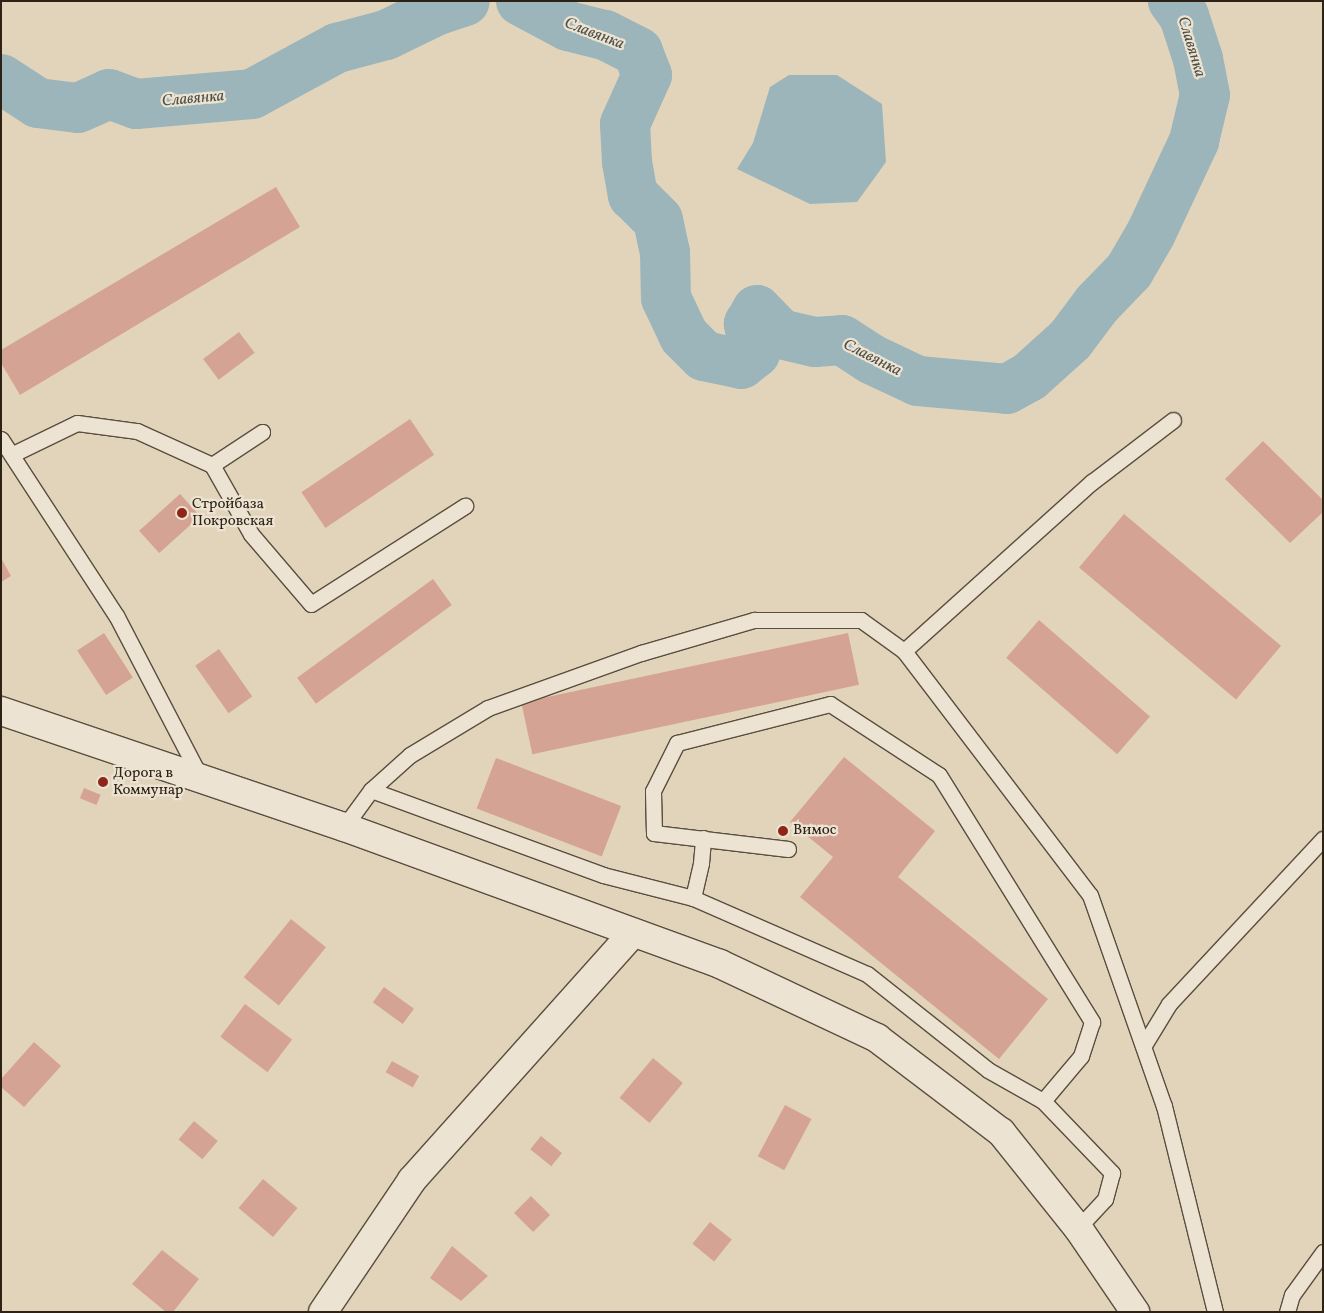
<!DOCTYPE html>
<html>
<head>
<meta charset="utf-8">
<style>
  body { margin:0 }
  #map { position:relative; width:1324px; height:1313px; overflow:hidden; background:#e2d4ba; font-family:Vollkorn,serif }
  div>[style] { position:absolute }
  .water>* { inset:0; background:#9bb5bb }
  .river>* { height:50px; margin:-25px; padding:0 25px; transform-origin:25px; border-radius:25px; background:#9bb5bb }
  .building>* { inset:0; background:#d5a394; transform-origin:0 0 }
  .roads { filter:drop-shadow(1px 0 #5a4e3e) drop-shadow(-1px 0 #5a4e3e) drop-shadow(0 1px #5a4e3e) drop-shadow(0 -1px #5a4e3e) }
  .lane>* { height:15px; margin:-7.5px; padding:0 7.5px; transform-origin:7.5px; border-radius:7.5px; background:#ece3d2 }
  .street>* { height:28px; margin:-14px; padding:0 14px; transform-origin:14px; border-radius:14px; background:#ece3d2 }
  .secondary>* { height:28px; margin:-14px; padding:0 14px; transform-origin:14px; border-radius:14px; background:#ece3d2 }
  .dots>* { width:14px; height:14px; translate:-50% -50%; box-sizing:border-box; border:2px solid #ece3d2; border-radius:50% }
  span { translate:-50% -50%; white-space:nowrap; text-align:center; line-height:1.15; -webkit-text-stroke:4.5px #ece3d2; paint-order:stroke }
  .poi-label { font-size:15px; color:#2d2215 }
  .left { translate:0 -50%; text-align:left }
  .water-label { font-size:16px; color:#4e4e47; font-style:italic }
  .frame { position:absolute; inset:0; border:2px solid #2d2215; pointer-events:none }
</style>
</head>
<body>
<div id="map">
  <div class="water">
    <i style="clip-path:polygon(789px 75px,837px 75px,882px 104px,886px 162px,857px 202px,810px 204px,737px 169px,753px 143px,770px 87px)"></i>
  </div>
  <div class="river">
    <i style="left:521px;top:1px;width:53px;rotate:28deg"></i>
    <i style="left:568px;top:26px;width:38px;rotate:14deg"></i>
    <i style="left:605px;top:35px;width:37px;rotate:27deg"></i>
    <i style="left:638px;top:52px;width:25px;rotate:69deg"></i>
    <i style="left:647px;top:75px;width:54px;rotate:114.2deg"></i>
    <i style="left:625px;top:124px;width:38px;rotate:87deg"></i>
    <i style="left:627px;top:162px;width:34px;rotate:80deg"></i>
    <i style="left:633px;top:195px;width:35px;rotate:45deg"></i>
    <i style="left:658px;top:220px;width:33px;rotate:78deg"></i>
    <i style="left:665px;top:252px;width:46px;rotate:88.8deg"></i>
    <i style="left:666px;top:298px;width:42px;rotate:64.7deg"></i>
    <i style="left:684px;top:336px;width:28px;rotate:45deg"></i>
    <i style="left:704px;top:356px;width:38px;rotate:12deg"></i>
    <i style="left:741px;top:364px;width:18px;rotate:-38deg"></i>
    <i style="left:755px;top:353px;width:30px;rotate:-102deg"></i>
    <i style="left:749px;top:324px;width:16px;rotate:-60deg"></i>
    <i style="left:757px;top:310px;width:33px;rotate:46deg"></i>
    <i style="left:780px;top:334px;width:36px;rotate:13deg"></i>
    <i style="left:815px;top:342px;width:27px;rotate:-4deg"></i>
    <i style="left:842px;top:340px;width:35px;rotate:33deg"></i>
    <i style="left:871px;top:359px;width:52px;rotate:25.1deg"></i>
    <i style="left:918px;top:381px;width:89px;rotate:5.1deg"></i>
    <i style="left:1007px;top:389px;width:25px;rotate:-29deg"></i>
    <i style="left:1029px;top:377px;width:55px;rotate:-42.1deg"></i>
    <i style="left:1070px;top:340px;width:45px;rotate:-53.1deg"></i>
    <i style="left:1097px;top:304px;width:46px;rotate:-45.9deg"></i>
    <i style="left:1129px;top:271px;width:44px;rotate:-59.9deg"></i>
    <i style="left:1151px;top:233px;width:102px;rotate:-64.9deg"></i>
    <i style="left:1194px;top:141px;width:47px;rotate:-76.6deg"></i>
    <i style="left:1205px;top:95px;width:37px;rotate:-101deg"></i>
    <i style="left:1198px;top:59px;width:45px;rotate:-108deg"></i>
    <i style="left:1184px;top:16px;width:19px;rotate:-126deg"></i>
    <i style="left:1px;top:79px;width:44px;rotate:33deg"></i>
    <i style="left:38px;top:103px;width:40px;rotate:7.1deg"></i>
    <i style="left:78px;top:108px;width:34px;rotate:-24deg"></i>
    <i style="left:109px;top:94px;width:29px;rotate:20deg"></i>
    <i style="left:136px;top:104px;width:116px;rotate:-4.9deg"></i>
    <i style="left:252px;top:94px;width:97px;rotate:-28.4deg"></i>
    <i style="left:337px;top:48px;width:51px;rotate:-14.9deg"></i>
    <i style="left:386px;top:35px;width:58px;rotate:-25.7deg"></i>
    <i style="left:438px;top:10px;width:28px;rotate:-18deg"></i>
  </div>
  <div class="building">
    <i style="clip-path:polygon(276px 187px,300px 227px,20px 395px,1px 363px,1px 350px)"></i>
    <i style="left:239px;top:332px;width:26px;height:45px;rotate:53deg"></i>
    <i style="left:410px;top:419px;width:43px;height:131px;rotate:56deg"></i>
    <i style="clip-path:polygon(1263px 441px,1323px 500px,1323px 512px,1290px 543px,1225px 479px)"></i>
    <i style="left:180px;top:494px;width:30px;height:55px;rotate:48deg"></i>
    <i style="left:1124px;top:514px;width:205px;height:70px;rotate:40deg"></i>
    <i style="clip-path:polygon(1px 558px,11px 576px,1px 582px)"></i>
    <i style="left:433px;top:579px;width:32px;height:168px;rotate:54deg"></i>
    <i style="left:1039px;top:620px;width:147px;height:50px;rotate:41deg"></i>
    <i style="left:104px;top:633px;width:53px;height:32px;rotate:57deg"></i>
    <i style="left:848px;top:633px;width:53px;height:334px;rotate:78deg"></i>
    <i style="left:219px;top:649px;width:58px;height:29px;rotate:55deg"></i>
    <i style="clip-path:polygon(844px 757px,935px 831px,898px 877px,1048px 999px,999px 1059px,800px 897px,833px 857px,790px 822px)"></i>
    <i style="left:496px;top:758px;width:134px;height:54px;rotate:21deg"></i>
    <i style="left:84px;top:788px;width:18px;height:11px;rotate:22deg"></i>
    <i style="left:291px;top:919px;width:45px;height:75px;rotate:39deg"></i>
    <i style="left:384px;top:987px;width:37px;height:19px;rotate:36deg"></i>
    <i style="left:245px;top:1004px;width:59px;height:41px;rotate:37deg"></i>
    <i style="clip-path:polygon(34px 1042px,61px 1066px,24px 1107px,1px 1087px,1px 1079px)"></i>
    <i style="left:653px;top:1058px;width:39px;height:52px;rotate:40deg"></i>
    <i style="left:392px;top:1061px;width:31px;height:13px;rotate:29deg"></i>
    <i style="left:785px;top:1105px;width:30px;height:58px;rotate:28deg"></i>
    <i style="left:194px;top:1121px;width:31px;height:24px;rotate:40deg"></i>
    <i style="left:541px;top:1136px;width:27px;height:17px;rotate:39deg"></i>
    <i style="left:263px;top:1179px;width:45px;height:38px;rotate:40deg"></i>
    <i style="left:531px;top:1196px;width:27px;height:24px;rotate:45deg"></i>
    <i style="left:710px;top:1222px;width:28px;height:28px;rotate:39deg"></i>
    <i style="clip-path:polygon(452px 1246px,488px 1276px,461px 1301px,430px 1278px)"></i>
    <i style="clip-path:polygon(162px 1250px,199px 1279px,173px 1312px,166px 1312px,132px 1284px)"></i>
  </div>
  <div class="roads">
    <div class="lane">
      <i style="left:1px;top:439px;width:212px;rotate:56.9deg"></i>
      <i style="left:117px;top:617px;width:184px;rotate:62.5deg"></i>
      <i style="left:13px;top:454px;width:71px;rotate:-25.8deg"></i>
      <i style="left:77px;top:423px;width:61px;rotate:7.6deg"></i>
      <i style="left:137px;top:431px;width:82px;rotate:24.4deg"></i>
      <i style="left:212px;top:465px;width:79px;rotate:60.5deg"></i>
      <i style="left:251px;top:534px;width:92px;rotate:49.4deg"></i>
      <i style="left:311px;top:604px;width:183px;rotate:-32.5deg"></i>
      <i style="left:212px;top:465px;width:60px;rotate:-33.4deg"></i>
      <i style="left:904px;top:651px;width:253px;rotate:-42deg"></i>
      <i style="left:1092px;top:482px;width:102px;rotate:-37.4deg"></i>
      <i style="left:371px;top:790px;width:247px;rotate:20.1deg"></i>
      <i style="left:603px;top:875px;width:93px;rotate:14.3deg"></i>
      <i style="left:693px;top:898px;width:190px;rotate:23.6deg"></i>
      <i style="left:867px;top:974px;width:154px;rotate:38.4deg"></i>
      <i style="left:988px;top:1070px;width:63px;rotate:29.4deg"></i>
      <i style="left:1043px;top:1101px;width:100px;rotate:46.2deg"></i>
      <i style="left:1112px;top:1173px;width:27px;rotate:105deg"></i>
      <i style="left:1105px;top:1199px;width:40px;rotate:133deg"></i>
      <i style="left:344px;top:827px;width:46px;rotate:-53.9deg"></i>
      <i style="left:371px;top:790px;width:52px;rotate:-41.9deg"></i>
      <i style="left:410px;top:755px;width:91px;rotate:-31.1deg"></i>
      <i style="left:488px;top:708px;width:163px;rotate:-19.8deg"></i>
      <i style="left:641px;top:653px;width:118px;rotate:-16.3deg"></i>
      <i style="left:754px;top:620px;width:107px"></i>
      <i style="left:861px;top:620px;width:53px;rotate:35.8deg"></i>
      <i style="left:904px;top:651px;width:307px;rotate:52.7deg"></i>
      <i style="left:1090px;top:895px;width:224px;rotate:70.7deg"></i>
      <i style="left:1164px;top:1106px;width:212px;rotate:76.1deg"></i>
      <i style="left:788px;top:849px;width:135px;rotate:-173.2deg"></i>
      <i style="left:654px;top:833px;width:42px;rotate:-91.4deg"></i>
      <i style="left:653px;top:791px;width:54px;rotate:-63.4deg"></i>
      <i style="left:677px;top:743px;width:158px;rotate:-14.3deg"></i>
      <i style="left:830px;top:704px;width:130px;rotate:33.1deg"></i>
      <i style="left:939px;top:775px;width:291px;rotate:58.2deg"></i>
      <i style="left:1092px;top:1022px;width:36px;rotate:108deg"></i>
      <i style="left:1081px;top:1056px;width:59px;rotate:130.2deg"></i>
      <i style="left:693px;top:898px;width:36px;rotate:-77deg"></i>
      <i style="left:701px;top:863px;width:25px;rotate:-85deg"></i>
      <i style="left:1144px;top:1045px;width:48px;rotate:-58.6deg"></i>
      <i style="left:1169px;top:1004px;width:226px;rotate:-47deg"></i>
      <i style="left:1287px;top:1312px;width:18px;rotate:-74deg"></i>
      <i style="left:1292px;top:1295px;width:53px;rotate:-54.2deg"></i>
    </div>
    <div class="street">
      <i style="left:323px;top:1312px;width:159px;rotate:-56deg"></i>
      <i style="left:412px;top:1180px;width:331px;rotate:-48.2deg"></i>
    </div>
    <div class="secondary">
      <i style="left:1px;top:711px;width:362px;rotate:18.7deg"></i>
      <i style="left:344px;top:827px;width:400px;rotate:20deg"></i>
      <i style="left:720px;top:964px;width:174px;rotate:25.2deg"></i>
      <i style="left:877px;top:1038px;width:156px;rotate:37.2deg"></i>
      <i style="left:1001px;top:1132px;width:123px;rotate:51.3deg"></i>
      <i style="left:1078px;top:1228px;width:102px;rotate:55.8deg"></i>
    </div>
  </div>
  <div class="dots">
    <i style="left:182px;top:513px;background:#8f2418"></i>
    <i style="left:103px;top:782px;background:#8f2418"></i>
    <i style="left:783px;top:831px;background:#8f2418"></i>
  </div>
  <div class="poi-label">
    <span class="left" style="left:192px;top:513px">Стройбаза<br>Покровская</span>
    <span class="left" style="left:113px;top:782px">Дорога в<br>Коммунар</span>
    <span class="left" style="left:793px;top:831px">Вимос</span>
  </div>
  <div class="water-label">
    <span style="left:594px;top:34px;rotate:21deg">Славянка</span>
    <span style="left:1191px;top:47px;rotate:73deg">Славянка</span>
    <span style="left:193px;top:99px;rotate:-5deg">Славянка</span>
    <span style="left:872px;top:358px;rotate:27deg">Славянка</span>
  </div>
  <div class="frame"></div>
</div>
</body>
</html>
